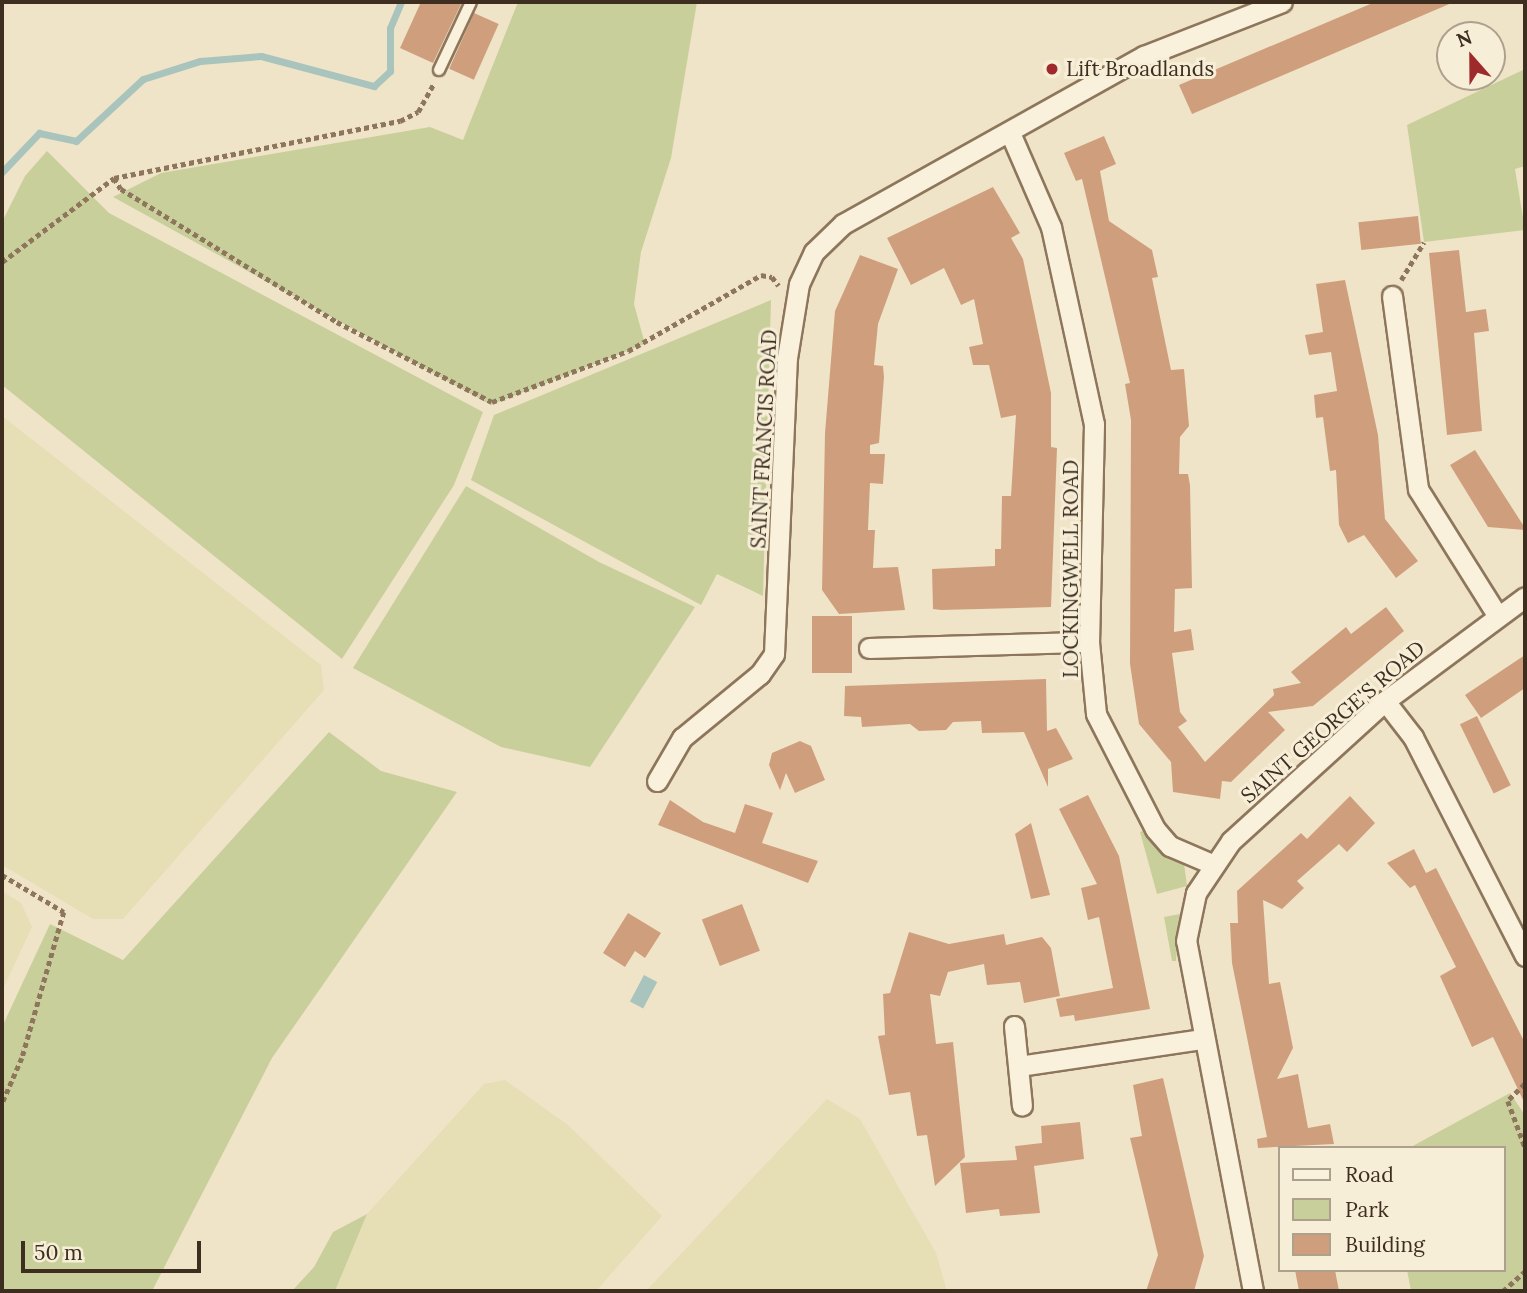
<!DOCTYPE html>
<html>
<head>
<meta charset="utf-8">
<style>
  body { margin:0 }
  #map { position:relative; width:1527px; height:1293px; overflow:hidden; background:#f0e4c8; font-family:Lora,serif }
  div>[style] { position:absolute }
  .farmland>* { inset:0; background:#e6deb5 }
  .green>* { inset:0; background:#c9cf9b }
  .water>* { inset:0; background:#a9c4bc; transform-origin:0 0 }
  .stream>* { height:7px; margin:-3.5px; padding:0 3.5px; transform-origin:3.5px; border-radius:3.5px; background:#a9c4bc }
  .building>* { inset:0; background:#cf9f7d; transform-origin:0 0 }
  .path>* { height:4.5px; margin-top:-2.25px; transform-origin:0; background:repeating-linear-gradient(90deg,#8d765c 0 5px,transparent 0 8.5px) }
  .roads { filter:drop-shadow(2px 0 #8d765c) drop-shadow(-2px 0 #8d765c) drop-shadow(0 2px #8d765c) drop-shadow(0 -2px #8d765c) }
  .lane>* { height:10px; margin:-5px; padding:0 5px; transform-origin:5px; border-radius:5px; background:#faf1dc }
  .street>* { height:19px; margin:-9.5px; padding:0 9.5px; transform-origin:9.5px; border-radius:9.5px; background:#faf1dc }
  .dots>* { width:19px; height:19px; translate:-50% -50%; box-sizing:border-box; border:4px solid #f7eed8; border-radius:50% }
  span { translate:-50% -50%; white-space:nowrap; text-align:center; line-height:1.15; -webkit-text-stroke:6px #f7eed8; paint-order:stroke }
  .poi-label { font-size:21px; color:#3d2e20 }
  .left { translate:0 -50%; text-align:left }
  .street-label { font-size:21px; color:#3d2e20 }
  .frame { position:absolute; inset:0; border:4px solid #3d2e20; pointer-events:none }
  .legend { position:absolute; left:1278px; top:1146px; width:228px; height:126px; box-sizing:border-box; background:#f7eed8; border:2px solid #ada18e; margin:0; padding:9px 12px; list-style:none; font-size:21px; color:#3d2e20 }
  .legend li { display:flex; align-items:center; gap:14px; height:35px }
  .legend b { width:35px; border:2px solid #ada18e }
  .north { position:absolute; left:1436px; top:21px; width:70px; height:70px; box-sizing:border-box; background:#f7eed8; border:2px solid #ada18e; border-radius:50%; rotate:339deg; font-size:19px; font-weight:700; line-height:28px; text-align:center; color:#3d2e20 }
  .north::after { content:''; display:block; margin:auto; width:24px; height:32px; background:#9e2a2b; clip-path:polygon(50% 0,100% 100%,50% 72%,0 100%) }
  .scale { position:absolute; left:21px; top:1241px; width:180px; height:32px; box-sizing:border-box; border:4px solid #3d2e20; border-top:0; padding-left:9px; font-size:21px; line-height:24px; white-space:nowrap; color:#3d2e20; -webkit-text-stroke:5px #f7eed8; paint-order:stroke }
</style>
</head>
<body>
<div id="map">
  <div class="farmland">
    <i style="clip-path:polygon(2px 416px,321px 665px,324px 690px,123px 919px,93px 919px,2px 865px)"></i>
    <i style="clip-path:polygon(2px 891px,21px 903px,32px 927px,2px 991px)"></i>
    <i style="clip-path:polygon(505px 1080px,568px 1125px,662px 1216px,596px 1291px,335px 1291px,367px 1214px,484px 1084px)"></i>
    <i style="clip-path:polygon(827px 1099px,860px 1119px,936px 1253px,947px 1291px,646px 1291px)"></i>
  </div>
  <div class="green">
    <i style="clip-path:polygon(518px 2px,697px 2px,671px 158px,641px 252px,634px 304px,645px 344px,491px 405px,113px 197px,161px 173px,430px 127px,463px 140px)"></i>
    <i style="clip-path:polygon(1525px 69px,1525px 166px,1515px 169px,1525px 230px,1424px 242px,1407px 125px)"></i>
    <i style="clip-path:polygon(47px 151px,109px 213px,483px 412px,454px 485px,342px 659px,2px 385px,2px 222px,25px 176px)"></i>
    <i style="clip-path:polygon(771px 300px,763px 596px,717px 574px,701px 605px,471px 480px,494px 415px)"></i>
    <i style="clip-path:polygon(466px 486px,599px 562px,695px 607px,590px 767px,501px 747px,353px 668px)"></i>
    <i style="clip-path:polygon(329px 732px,381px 771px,457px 792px,272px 1058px,152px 1291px,2px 1291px,2px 1027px,50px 924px,123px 960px)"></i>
    <i style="clip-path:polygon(1145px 830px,1184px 863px,1187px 886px,1157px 894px,1140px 832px)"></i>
    <i style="clip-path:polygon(1180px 914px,1176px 961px,1172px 961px,1164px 917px)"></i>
    <i style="clip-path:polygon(1510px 1093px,1525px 1115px,1525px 1291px,1411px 1291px,1407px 1270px,1504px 1270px,1504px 1148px,1409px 1148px)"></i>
    <i style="clip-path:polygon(367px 1214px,335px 1291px,292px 1291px,314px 1267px,333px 1232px)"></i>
  </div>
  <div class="water">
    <i style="left:644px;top:975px;width:15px;height:30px;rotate:28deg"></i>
  </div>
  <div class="stream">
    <i style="left:2px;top:172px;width:54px;rotate:-46.5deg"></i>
    <i style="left:39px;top:133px;width:38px;rotate:12deg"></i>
    <i style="left:76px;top:141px;width:91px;rotate:-42.8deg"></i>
    <i style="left:143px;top:79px;width:60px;rotate:-17.5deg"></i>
    <i style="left:200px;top:61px;width:61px;rotate:-4.7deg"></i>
    <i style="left:261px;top:56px;width:117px;rotate:14.9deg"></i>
    <i style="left:374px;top:86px;width:22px;rotate:-43deg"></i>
    <i style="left:390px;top:71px;width:43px;rotate:-90deg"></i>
    <i style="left:390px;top:28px;width:28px;rotate:-67deg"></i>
  </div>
  <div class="building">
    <i style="clip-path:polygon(421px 2px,462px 2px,433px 63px,400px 48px)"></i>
    <i style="clip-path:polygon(1375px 2px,1454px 2px,1192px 114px,1179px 85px)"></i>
    <i style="left:474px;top:13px;width:27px;height:61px;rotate:24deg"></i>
    <i style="clip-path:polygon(1104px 136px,1116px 164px,1100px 171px,1109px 221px,1152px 250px,1158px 277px,1152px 278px,1171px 370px,1184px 369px,1189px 426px,1180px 437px,1179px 474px,1188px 474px,1190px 485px,1192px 588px,1175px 589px,1174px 632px,1191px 629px,1194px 650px,1172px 653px,1180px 712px,1187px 721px,1178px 727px,1205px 762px,1274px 695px,1273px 689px,1301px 683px,1291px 672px,1346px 627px,1351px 634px,1386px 607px,1404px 631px,1313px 706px,1268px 712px,1285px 730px,1231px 782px,1222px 781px,1220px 799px,1173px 792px,1171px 762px,1139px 724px,1130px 664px,1131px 420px,1125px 384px,1130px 383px,1082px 179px,1076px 181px,1064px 153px)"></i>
    <i style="clip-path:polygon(993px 187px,1020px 233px,1011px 238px,1023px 259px,1051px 393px,1051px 447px,1057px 448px,1051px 607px,941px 610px,933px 609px,932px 569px,995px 566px,995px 549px,1001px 549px,1002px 496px,1011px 496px,1016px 415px,1001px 418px,989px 365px,973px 365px,969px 347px,983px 344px,974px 299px,961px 305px,944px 268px,911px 285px,887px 238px)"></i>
    <i style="left:1418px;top:216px;width:28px;height:60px;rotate:84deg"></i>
    <i style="clip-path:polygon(1459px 250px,1466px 312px,1486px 309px,1489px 331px,1474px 333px,1482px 431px,1447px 435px,1429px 253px)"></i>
    <i style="clip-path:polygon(860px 255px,898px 269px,878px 324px,874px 365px,883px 366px,884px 377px,879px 443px,870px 445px,870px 454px,885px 454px,883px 484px,870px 483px,868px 530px,875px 530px,873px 568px,898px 567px,905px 610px,839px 614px,822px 590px,825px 433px,835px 311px)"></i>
    <i style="clip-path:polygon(1345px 280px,1378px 435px,1385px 519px,1418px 561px,1396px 578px,1364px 535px,1348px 543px,1339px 525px,1336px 470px,1330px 471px,1323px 417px,1316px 418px,1314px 395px,1337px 391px,1331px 352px,1309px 355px,1305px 335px,1323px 332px,1316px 284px)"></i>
    <i style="clip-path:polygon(1475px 450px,1525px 528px,1525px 530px,1488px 527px,1450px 465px)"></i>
    <i style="left:812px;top:616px;width:40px;height:57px"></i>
    <i style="clip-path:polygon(1525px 655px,1525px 688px,1481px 718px,1465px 695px)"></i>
    <i style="clip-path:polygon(1046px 679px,1047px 731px,1056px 728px,1073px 759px,1048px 769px,1048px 787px,1024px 732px,982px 733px,981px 721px,953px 722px,946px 730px,919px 731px,910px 724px,862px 727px,861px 717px,844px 716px,845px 686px)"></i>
    <i style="left:1477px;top:716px;width:77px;height:19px;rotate:64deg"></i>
    <i style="clip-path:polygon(800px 741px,811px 746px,825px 780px,795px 793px,786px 773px,780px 790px,769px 765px,772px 753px)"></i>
    <i style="clip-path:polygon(1088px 795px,1119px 856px,1150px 1009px,1075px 1021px,1074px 1015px,1060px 1017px,1056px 999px,1113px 988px,1099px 917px,1088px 920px,1081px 888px,1097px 884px,1059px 809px)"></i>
    <i style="clip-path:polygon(1350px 796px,1375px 823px,1347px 852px,1339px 844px,1297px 881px,1304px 888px,1282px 909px,1263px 900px,1269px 984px,1280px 982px,1293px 1048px,1277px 1079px,1298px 1074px,1308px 1128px,1330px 1124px,1334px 1144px,1258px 1148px,1257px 1139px,1267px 1137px,1232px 963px,1230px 923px,1238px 923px,1237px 891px,1301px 833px,1307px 839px)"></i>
    <i style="clip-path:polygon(670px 800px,703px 822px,735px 833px,745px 804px,773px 813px,762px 843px,818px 861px,808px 883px,658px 825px)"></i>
    <i style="clip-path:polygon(1031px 823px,1050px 895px,1031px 899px,1015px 834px)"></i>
    <i style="clip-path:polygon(1414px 849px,1426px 873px,1436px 868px,1525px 1043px,1525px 1104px,1493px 1037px,1472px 1047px,1440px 976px,1456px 967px,1415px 885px,1410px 888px,1387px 863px)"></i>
    <i style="left:742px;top:904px;width:50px;height:43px;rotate:69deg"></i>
    <i style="clip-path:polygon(628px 913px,661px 933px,645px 958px,635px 951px,625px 967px,603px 953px)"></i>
    <i style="clip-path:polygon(909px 932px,949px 944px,1004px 934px,1006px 945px,1042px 937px,1051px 948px,1060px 996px,1024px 1003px,1020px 982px,987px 985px,984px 964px,948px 972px,940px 996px,930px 994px,936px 1044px,953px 1042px,965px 1157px,935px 1186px,927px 1135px,917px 1136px,910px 1092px,889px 1095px,878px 1036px,885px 1035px,883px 994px,890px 993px)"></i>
    <i style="clip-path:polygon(1163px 1078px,1204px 1256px,1194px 1291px,1146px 1291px,1158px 1255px,1130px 1138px,1142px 1136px,1133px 1085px)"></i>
    <i style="clip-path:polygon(1080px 1122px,1084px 1159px,1034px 1166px,1040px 1213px,1000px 1216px,999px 1209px,966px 1213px,960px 1163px,1017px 1160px,1015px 1146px,1042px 1143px,1041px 1126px)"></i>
    <i style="clip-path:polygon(1295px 1270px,1335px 1270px,1339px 1291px,1299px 1291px)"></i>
  </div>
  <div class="path">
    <i style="left:114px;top:178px;width:13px;rotate:58deg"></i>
    <i style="left:121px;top:189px;width:254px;rotate:31.6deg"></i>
    <i style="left:337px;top:322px;width:174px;rotate:27.3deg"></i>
    <i style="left:492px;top:402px;width:145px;rotate:-20.6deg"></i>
    <i style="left:628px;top:351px;width:153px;rotate:-29.7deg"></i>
    <i style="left:761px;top:275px;width:11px;rotate:10deg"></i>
    <i style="left:772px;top:277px;width:11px;rotate:52deg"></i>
    <i style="left:2px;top:262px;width:140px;rotate:-36.9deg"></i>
    <i style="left:114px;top:178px;width:292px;rotate:-11.3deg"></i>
    <i style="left:400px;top:121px;width:20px;rotate:-27deg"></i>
    <i style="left:418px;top:112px;width:33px;rotate:-61deg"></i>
    <i style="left:1401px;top:280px;width:44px;rotate:-58.8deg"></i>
    <i style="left:2px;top:875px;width:72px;rotate:30.8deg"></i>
    <i style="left:64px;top:912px;width:152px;rotate:106deg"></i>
    <i style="left:22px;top:1058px;width:50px;rotate:113.5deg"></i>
    <i style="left:1525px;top:1084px;width:24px;rotate:135deg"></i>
    <i style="left:1508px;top:1101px;width:49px;rotate:69.7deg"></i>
    <i style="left:1503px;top:1291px;width:30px;rotate:-42deg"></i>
  </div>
  <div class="roads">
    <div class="lane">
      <i style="left:439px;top:70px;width:75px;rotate:-64.8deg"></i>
    </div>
    <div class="street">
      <i style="left:1011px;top:135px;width:100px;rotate:66.5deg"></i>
      <i style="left:1051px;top:227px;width:202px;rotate:77.7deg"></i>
      <i style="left:1094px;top:424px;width:218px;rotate:91.3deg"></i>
      <i style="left:1089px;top:642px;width:72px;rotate:84.4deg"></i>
      <i style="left:1096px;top:714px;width:129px;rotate:62.8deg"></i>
      <i style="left:1155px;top:829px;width:23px;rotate:49deg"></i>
      <i style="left:1170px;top:846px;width:46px;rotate:23.2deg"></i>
      <i style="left:1392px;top:296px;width:195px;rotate:82.3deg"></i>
      <i style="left:1418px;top:489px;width:149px;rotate:57.9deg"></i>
      <i style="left:869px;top:648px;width:220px;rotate:-1.6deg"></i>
      <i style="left:1385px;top:701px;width:46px;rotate:52.1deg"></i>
      <i style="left:1413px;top:737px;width:246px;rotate:62.9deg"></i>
      <i style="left:657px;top:781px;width:50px;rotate:-59.8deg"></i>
      <i style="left:682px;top:738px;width:101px;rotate:-39.4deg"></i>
      <i style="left:760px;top:674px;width:24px;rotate:-55deg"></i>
      <i style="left:774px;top:654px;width:296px;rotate:-87.5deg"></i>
      <i style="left:787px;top:358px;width:75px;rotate:-80.8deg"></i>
      <i style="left:799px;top:284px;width:35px;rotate:-65deg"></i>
      <i style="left:814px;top:252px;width:40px;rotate:-44deg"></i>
      <i style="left:843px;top:224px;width:345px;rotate:-29.2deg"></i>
      <i style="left:1144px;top:56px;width:148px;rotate:-21.4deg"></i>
      <i style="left:1014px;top:1026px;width:80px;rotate:84.3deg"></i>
      <i style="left:1019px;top:1066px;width:184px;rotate:-8.4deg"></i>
      <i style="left:1253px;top:1291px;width:356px;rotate:-100.8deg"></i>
      <i style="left:1186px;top:941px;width:49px;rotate:-78.2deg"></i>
      <i style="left:1196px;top:893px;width:63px;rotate:-56.1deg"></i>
      <i style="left:1231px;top:841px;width:208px;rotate:-42.3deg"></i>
      <i style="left:1385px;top:701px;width:174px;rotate:-36.6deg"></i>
    </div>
  </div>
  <div class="dots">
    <i style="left:1052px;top:69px;background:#9e2a2b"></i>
  </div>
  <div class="poi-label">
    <span class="left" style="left:1066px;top:69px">Lift Broadlands</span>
  </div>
  <div class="street-label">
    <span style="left:764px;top:439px;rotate:-87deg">SAINT FRANCIS ROAD</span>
    <span style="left:1071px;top:569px;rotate:-90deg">LOCKINGWELL ROAD</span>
    <span style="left:1333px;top:722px;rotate:-41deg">SAINT GEORGE'S ROAD</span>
  </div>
  <div class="frame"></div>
  <ul class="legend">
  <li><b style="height:9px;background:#faf1dc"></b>Road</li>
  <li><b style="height:19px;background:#c9cf9b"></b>Park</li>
  <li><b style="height:19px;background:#cf9f7d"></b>Building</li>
  </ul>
  <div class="north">N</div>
  <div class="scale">50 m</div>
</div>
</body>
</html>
